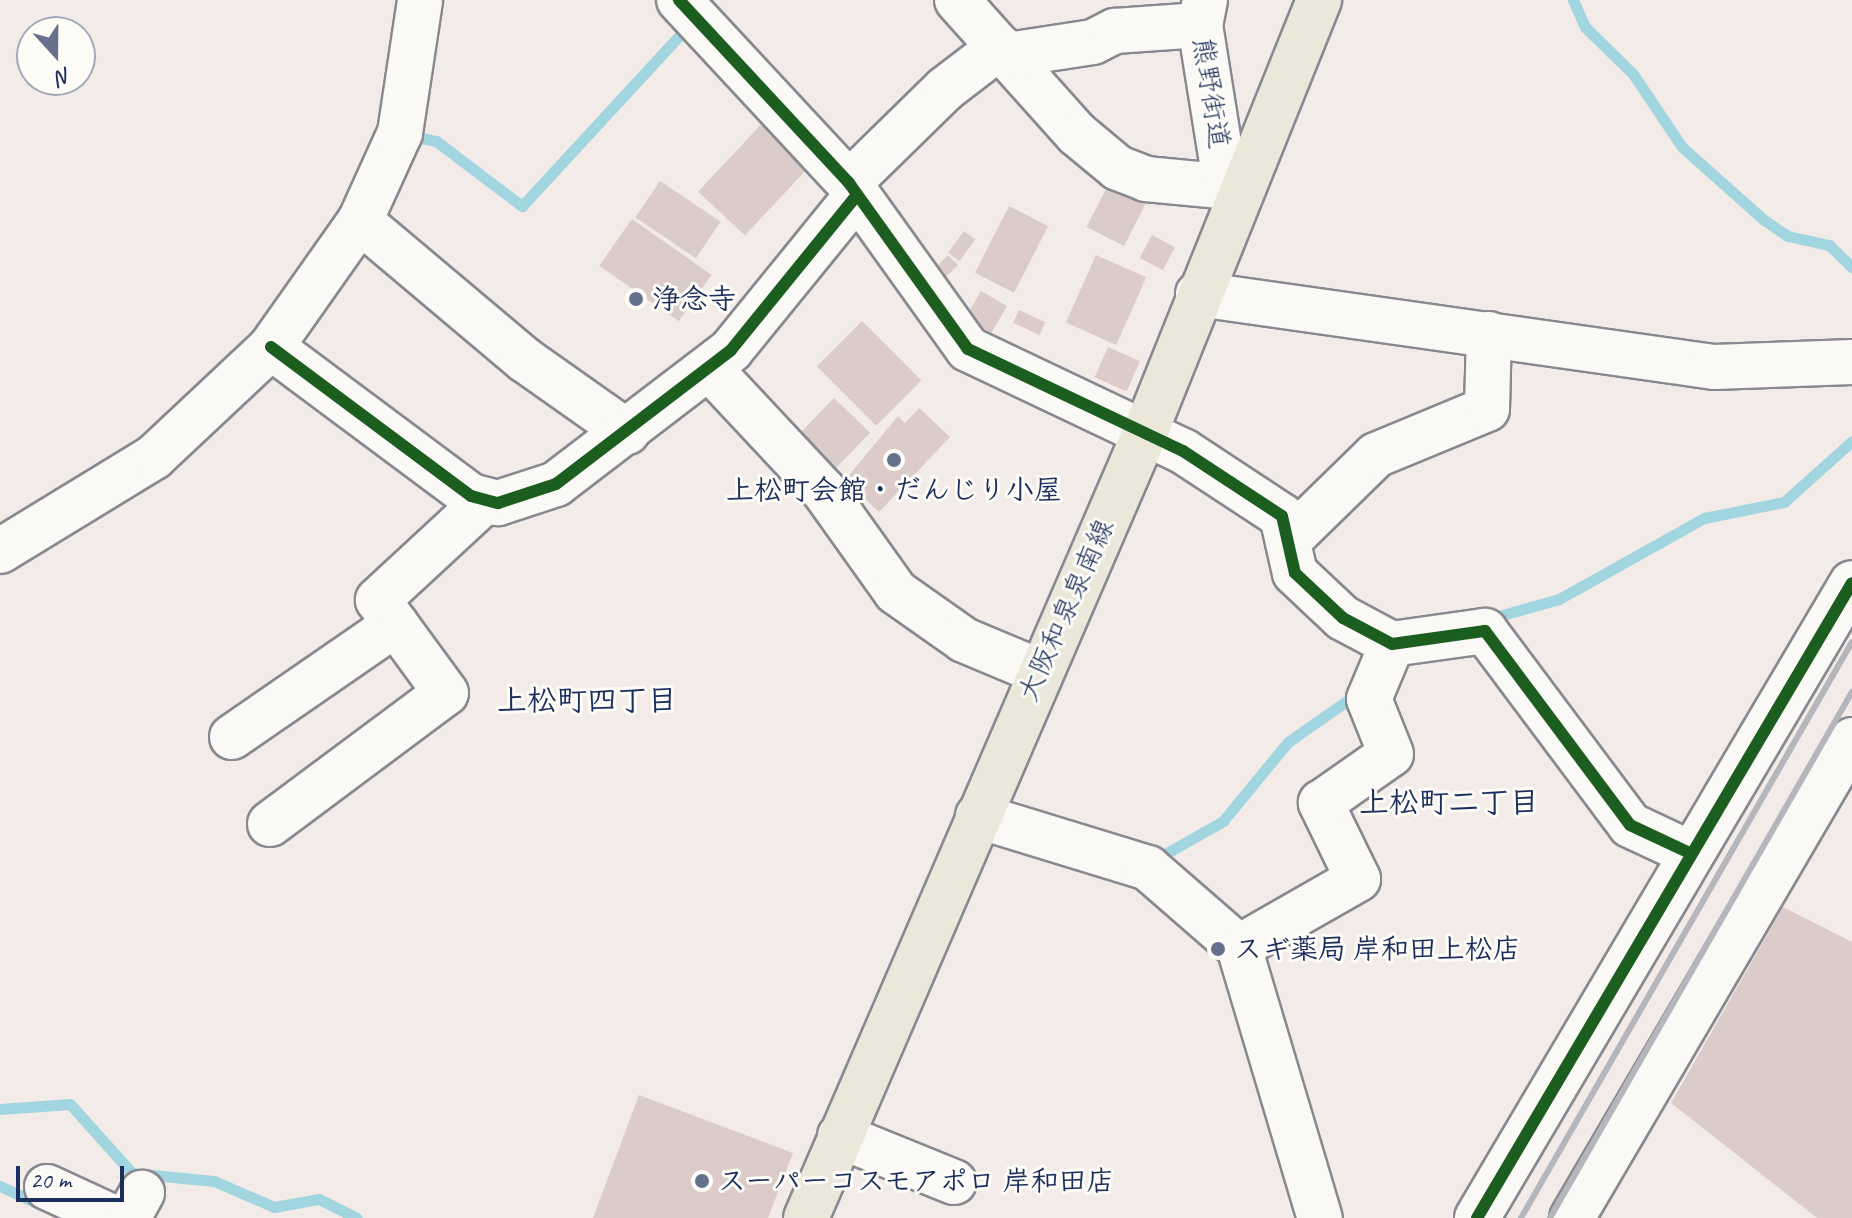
<!DOCTYPE html>
<html>
<head>
<meta charset="utf-8">
<style>
  body { margin:0 }
  #map { position:relative; width:1852px; height:1218px; overflow:hidden; background:#f3ebe8; font-family:Caveat,"Klee One",sans-serif }
  div>[style] { position:absolute }
  .stream>* { height:11px; margin:-5.5px; padding:0 5.5px; transform-origin:5.5px; border-radius:5.5px; background:#a1d5e0 }
  .building>* { inset:0; background:#dbccc9; transform-origin:0 0 }
  .roads { filter:drop-shadow(2px 0 #888990) drop-shadow(-2px 0 #888990) drop-shadow(0 2px #888990) drop-shadow(0 -2px #888990) }
  .minor>* { height:44px; margin:-22px; padding:0 22px; transform-origin:22px; border-radius:22px; background:#faf9f6 }
  .primary>* { height:44px; margin:-22px; padding:0 22px; transform-origin:22px; border-radius:22px; background:#ebe8db }
  .rail>* { height:6px; margin:-3px; padding:0 3px; transform-origin:3px; border-radius:3px; background:#b5b6bb }
  .cycleway>* { height:12px; margin:-6px; padding:0 6px; transform-origin:6px; border-radius:6px; background:#1b5e20 }
  .dots>* { width:22px; height:22px; translate:-50% -50%; box-sizing:border-box; border:4px solid #fdfcf7; border-radius:50% }
  span { translate:-50% -50%; white-space:nowrap; text-align:center; line-height:1.15; -webkit-text-stroke:6px #fdfcf7; paint-order:stroke }
  .street-label { font-size:28px; color:#1b2f5e }
  .poi-label { font-size:28px; color:#1b2f5e; font-weight:700 }
  .left { translate:0 -50%; text-align:left }
  .neighbourhood-label { font-size:30px; color:#1b2f5e; font-weight:700 }
  .north { position:absolute; left:16px; top:16px; width:80px; height:80px; box-sizing:border-box; background:#fdfcf7; border:2px solid #a3aaba; border-radius:50%; rotate:159deg; font-size:22px; font-weight:700; line-height:32px; text-align:center; color:#1b2f5e }
  .north::after { content:''; display:block; margin:auto; width:28px; height:36px; background:#67718e; clip-path:polygon(50% 0,100% 100%,50% 72%,0 100%) }
  .scale { position:absolute; left:16px; top:1166px; width:108px; height:36px; box-sizing:border-box; border:4px solid #1b2f5e; border-top:0; padding-left:10px; font-size:24px; line-height:28px; white-space:nowrap; color:#1b2f5e; -webkit-text-stroke:6px #fdfcf7; paint-order:stroke }
</style>
</head>
<body>
<div id="map">
  <div class="stream">
    <i style="left:1573px;top:0;width:30px;rotate:66deg"></i>
    <i style="left:1585px;top:27px;width:67px;rotate:44.4deg"></i>
    <i style="left:1633px;top:74px;width:88px;rotate:56.1deg"></i>
    <i style="left:1682px;top:147px;width:110px;rotate:41.7deg"></i>
    <i style="left:1764px;top:220px;width:29px;rotate:34deg"></i>
    <i style="left:1788px;top:236px;width:42px;rotate:12.4deg"></i>
    <i style="left:1829px;top:245px;width:32px;rotate:44deg"></i>
    <i style="left:412px;top:136px;width:25px;rotate:12deg"></i>
    <i style="left:436px;top:141px;width:108px;rotate:37.1deg"></i>
    <i style="left:522px;top:206px;width:245px;rotate:-47.3deg"></i>
    <i style="left:1488px;top:619px;width:74px;rotate:-15.7deg"></i>
    <i style="left:1559px;top:599px;width:166px;rotate:-29.2deg"></i>
    <i style="left:1704px;top:518px;width:82px;rotate:-11.3deg"></i>
    <i style="left:1784px;top:502px;width:91px;rotate:-41.9deg"></i>
    <i style="left:1158px;top:858px;width:75px;rotate:-29.6deg"></i>
    <i style="left:1223px;top:821px;width:102px;rotate:-50.6deg"></i>
    <i style="left:1288px;top:742px;width:85px;rotate:-35deg"></i>
    <i style="left:0;top:1109px;width:70px;rotate:-4.1deg"></i>
    <i style="left:70px;top:1104px;width:93px;rotate:48.1deg"></i>
    <i style="left:132px;top:1173px;width:82px;rotate:5.6deg"></i>
    <i style="left:214px;top:1181px;width:65px;rotate:23.4deg"></i>
    <i style="left:274px;top:1207px;width:46px;rotate:-10.1deg"></i>
    <i style="left:319px;top:1199px;width:42px;rotate:26.6deg"></i>
    <i style="left:0;top:1186px;width:47px;rotate:24.9deg"></i>
  </div>
  <div class="building">
    <i style="left:767px;top:118px;width:64px;height:101px;rotate:43deg"></i>
    <i style="left:1112px;top:177px;width:42px;height:56px;rotate:27deg"></i>
    <i style="left:660px;top:181px;width:73px;height:44px;rotate:34deg"></i>
    <i style="left:1009px;top:206px;width:44px;height:75px;rotate:27deg"></i>
    <i style="left:632px;top:219px;width:97px;height:57px;rotate:35deg"></i>
    <i style="left:964px;top:231px;width:14px;height:27px;rotate:36deg"></i>
    <i style="left:1152px;top:235px;width:26px;height:26px;rotate:28deg"></i>
    <i style="left:948px;top:255px;width:14px;height:25px;rotate:45deg"></i>
    <i style="left:1096px;top:255px;width:55px;height:74px;rotate:24deg"></i>
    <i style="left:981px;top:291px;width:30px;height:31px;rotate:30deg"></i>
    <i style="left:1019px;top:310px;width:29px;height:14px;rotate:25deg"></i>
    <i style="left:862px;top:321px;width:84px;height:64px;rotate:45deg"></i>
    <i style="left:1108px;top:347px;width:35px;height:33px;rotate:24deg"></i>
    <i style="left:834px;top:398px;width:50px;height:51px;rotate:44deg"></i>
    <i style="clip-path:polygon(919px 408px,950px 437px,879px 512px,845px 480px,898px 416px,905px 423px)"></i>
    <i style="clip-path:polygon(1783px 907px,1852px 942px,1852px 1218px,1817px 1218px,1671px 1103px)"></i>
    <i style="clip-path:polygon(639px 1095px,793px 1153px,768px 1218px,593px 1218px)"></i>
  </div>
  <div class="roads">
    <div class="minor">
      <i style="left:679px;top:0;width:250px;rotate:47.1deg"></i>
      <i style="left:849px;top:183px;width:204px;rotate:54.4deg"></i>
      <i style="left:968px;top:349px;width:238px;rotate:25.4deg"></i>
      <i style="left:1183px;top:451px;width:118px;rotate:33.3deg"></i>
      <i style="left:1282px;top:516px;width:58px;rotate:77.2deg"></i>
      <i style="left:1295px;top:573px;width:66px;rotate:43.2deg"></i>
      <i style="left:1343px;top:618px;width:55px;rotate:28deg"></i>
      <i style="left:1392px;top:644px;width:94px;rotate:-8deg"></i>
      <i style="left:1485px;top:631px;width:242px;rotate:53.2deg"></i>
      <i style="left:1630px;top:825px;width:68px;rotate:25.1deg"></i>
      <i style="left:957px;top:0;width:180px;rotate:48.2deg"></i>
      <i style="left:1077px;top:134px;width:53px;rotate:39.7deg"></i>
      <i style="left:1118px;top:168px;width:30px;rotate:21deg"></i>
      <i style="left:1146px;top:179px;width:96px;rotate:5.4deg"></i>
      <i style="left:1205px;top:0;width:25px;rotate:101deg"></i>
      <i style="left:1200px;top:25px;width:164px;rotate:80.9deg"></i>
      <i style="left:1008px;top:55px;width:86px;rotate:-8.7deg"></i>
      <i style="left:1093px;top:42px;width:25px;rotate:-27deg"></i>
      <i style="left:1115px;top:31px;width:85px;rotate:-4deg"></i>
      <i style="left:849px;top:183px;width:134px;rotate:-44.4deg"></i>
      <i style="left:945px;top:89px;width:69px;rotate:-37.4deg"></i>
      <i style="left:360px;top:221px;width:216px;rotate:40.1deg"></i>
      <i style="left:525px;top:360px;width:125px;rotate:35.2deg"></i>
      <i style="left:1198px;top:294px;width:521px;rotate:8.05deg"></i>
      <i style="left:1714px;top:367px;width:138px;rotate:-2.1deg"></i>
      <i style="left:271px;top:347px;width:249px;rotate:36.7deg"></i>
      <i style="left:471px;top:496px;width:28px;rotate:15deg"></i>
      <i style="left:498px;top:503px;width:61px;rotate:-18.1deg"></i>
      <i style="left:556px;top:484px;width:220px;rotate:-37.4deg"></i>
      <i style="left:731px;top:350px;width:198px;rotate:-50.9deg"></i>
      <i style="left:709px;top:368px;width:168px;rotate:46.9deg"></i>
      <i style="left:824px;top:491px;width:124px;rotate:54.5deg"></i>
      <i style="left:896px;top:592px;width:83px;rotate:35.2deg"></i>
      <i style="left:964px;top:640px;width:80px;rotate:22.7deg"></i>
      <i style="left:1288px;top:541px;width:123px;rotate:-44.3deg"></i>
      <i style="left:1376px;top:455px;width:120px;rotate:-22.5deg"></i>
      <i style="left:1487px;top:409px;width:75px;rotate:-88.5deg"></i>
      <i style="left:0;top:551px;width:180px;rotate:-31.4deg"></i>
      <i style="left:154px;top:457px;width:161px;rotate:-43.2deg"></i>
      <i style="left:271px;top:347px;width:154px;rotate:-54.8deg"></i>
      <i style="left:360px;top:221px;width:97px;rotate:-65.6deg"></i>
      <i style="left:400px;top:133px;width:134px;rotate:-81.4deg"></i>
      <i style="left:232px;top:737px;width:199px;rotate:-34.6deg"></i>
      <i style="left:978px;top:816px;width:178px;rotate:17deg"></i>
      <i style="left:1148px;top:868px;width:121px;rotate:41deg"></i>
      <i style="left:1239px;top:947px;width:283px;rotate:73.4deg"></i>
      <i style="left:270px;top:824px;width:219px;rotate:-36.7deg"></i>
      <i style="left:446px;top:693px;width:115px;rotate:-126.2deg"></i>
      <i style="left:378px;top:600px;width:147px;rotate:-42.8deg"></i>
      <i style="left:1239px;top:947px;width:137px;rotate:-29.7deg"></i>
      <i style="left:1358px;top:879px;width:85px;rotate:-116deg"></i>
      <i style="left:1321px;top:803px;width:85px;rotate:-35deg"></i>
      <i style="left:1391px;top:754px;width:59px;rotate:-111.8deg"></i>
      <i style="left:1369px;top:699px;width:60px;rotate:-67.3deg"></i>
      <i style="left:840px;top:1136px;width:123px;rotate:22deg"></i>
      <i style="left:47px;top:1187px;width:74px;rotate:24.8deg"></i>
      <i style="left:128px;top:1218px;width:29px;rotate:-61deg"></i>
      <i style="left:1477px;top:1218px;width:737px;rotate:-59.44deg"></i>
      <i style="left:1572px;top:1218px;width:554px;rotate:-59.64deg"></i>
    </div>
    <div class="primary">
      <i style="left:806px;top:1218px;width:855px;rotate:-66.64deg"></i>
      <i style="left:1145px;top:433px;width:467px;rotate:-68.1deg"></i>
    </div>
  </div>
  <div class="rail">
    <i style="left:1521px;top:1218px;width:664px;rotate:-60.12deg"></i>
    <i style="left:1550px;top:1218px;width:607px;rotate:-60.14deg"></i>
  </div>
  <div class="cycleway">
    <i style="left:679px;top:0;width:250px;rotate:47.1deg"></i>
    <i style="left:849px;top:183px;width:204px;rotate:54.4deg"></i>
    <i style="left:968px;top:349px;width:238px;rotate:25.4deg"></i>
    <i style="left:1183px;top:451px;width:118px;rotate:33.3deg"></i>
    <i style="left:1282px;top:516px;width:58px;rotate:77.2deg"></i>
    <i style="left:1295px;top:573px;width:66px;rotate:43.2deg"></i>
    <i style="left:1343px;top:618px;width:55px;rotate:28deg"></i>
    <i style="left:1392px;top:644px;width:94px;rotate:-8deg"></i>
    <i style="left:1485px;top:631px;width:242px;rotate:53.2deg"></i>
    <i style="left:1630px;top:825px;width:68px;rotate:25.1deg"></i>
    <i style="left:271px;top:347px;width:249px;rotate:36.7deg"></i>
    <i style="left:471px;top:496px;width:28px;rotate:15deg"></i>
    <i style="left:498px;top:503px;width:61px;rotate:-18.1deg"></i>
    <i style="left:556px;top:484px;width:220px;rotate:-37.4deg"></i>
    <i style="left:731px;top:350px;width:198px;rotate:-50.9deg"></i>
    <i style="left:1477px;top:1218px;width:737px;rotate:-59.44deg"></i>
  </div>
  <div class="dots">
    <i style="left:636px;top:299px;background:#67718e"></i>
    <i style="left:894px;top:460px;background:#67718e"></i>
    <i style="left:1218px;top:949px;background:#67718e"></i>
    <i style="left:702px;top:1181px;background:#67718e"></i>
  </div>
  <div class="street-label">
    <span style="left:1211px;top:93px;rotate:81deg">熊野街道</span>
    <span style="left:1066px;top:610px;rotate:-66deg">大阪和泉泉南線</span>
  </div>
  <div class="poi-label">
    <span class="left" style="left:652px;top:299px">浄念寺</span>
    <span style="left:894px;top:490px">上松町会館・だんじり小屋</span>
    <span class="left" style="left:1234px;top:949px">スギ薬局 岸和田上松店</span>
    <span class="left" style="left:718px;top:1181px">スーパーコスモアポロ 岸和田店</span>
  </div>
  <div class="neighbourhood-label">
    <span style="left:587px;top:700px">上松町四丁目</span>
    <span style="left:1449px;top:802px">上松町二丁目</span>
  </div>
  <div class="north">N</div>
  <div class="scale">20 m</div>
</div>
</body>
</html>
